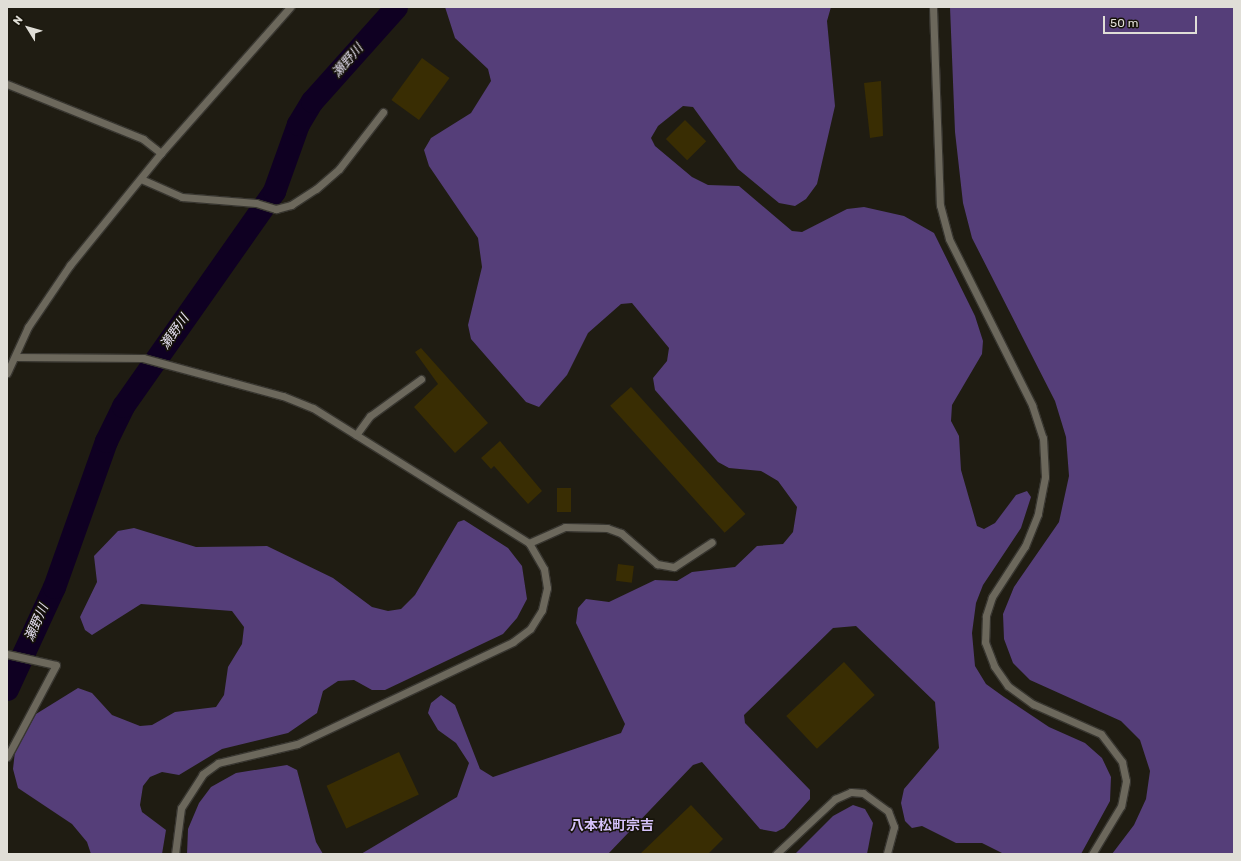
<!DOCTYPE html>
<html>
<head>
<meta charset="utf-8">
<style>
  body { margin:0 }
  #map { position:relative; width:1241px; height:861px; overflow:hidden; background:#1f1c12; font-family:Rubik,"Noto Sans JP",sans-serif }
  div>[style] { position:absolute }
  .forest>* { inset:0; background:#553e79 }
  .river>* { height:23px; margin:-11.5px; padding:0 11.5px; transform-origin:11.5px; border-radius:11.5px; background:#0f0022 }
  .building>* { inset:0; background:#392d03; transform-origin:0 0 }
  .roads { filter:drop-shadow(1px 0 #383630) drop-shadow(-1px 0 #383630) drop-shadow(0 1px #383630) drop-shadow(0 -1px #383630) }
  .lane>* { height:7px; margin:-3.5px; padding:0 3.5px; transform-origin:3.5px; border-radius:3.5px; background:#6c685c }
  span { translate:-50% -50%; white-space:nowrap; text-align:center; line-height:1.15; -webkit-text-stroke:3px #161309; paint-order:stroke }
  .water-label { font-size:13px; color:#e7e1f3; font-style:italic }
  .quarter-label { font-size:14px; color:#d5c2fa; font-weight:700 }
  .frame { position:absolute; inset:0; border:8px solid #e0ded7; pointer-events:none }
  .north { position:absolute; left:8px; top:8px; width:40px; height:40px; -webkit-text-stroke:3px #161309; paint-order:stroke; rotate:307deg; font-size:11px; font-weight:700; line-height:16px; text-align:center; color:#e0ded7 }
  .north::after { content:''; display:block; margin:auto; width:14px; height:18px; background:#e0ded7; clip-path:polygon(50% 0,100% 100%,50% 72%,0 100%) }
  .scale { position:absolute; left:1103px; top:16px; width:94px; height:18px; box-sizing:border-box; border:2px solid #e0ded7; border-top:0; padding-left:5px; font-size:12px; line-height:14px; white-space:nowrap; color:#e0ded7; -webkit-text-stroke:3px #161309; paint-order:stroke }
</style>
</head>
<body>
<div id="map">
  <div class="forest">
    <i style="clip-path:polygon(445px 7px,831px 7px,827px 21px,835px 106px,817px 184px,806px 199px,795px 206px,779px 203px,738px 169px,693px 107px,683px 106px,658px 126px,651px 138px,655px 146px,692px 177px,708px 185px,739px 186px,792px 231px,802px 232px,847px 209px,864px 207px,904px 216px,934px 233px,975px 316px,983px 341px,982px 354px,952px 405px,951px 421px,959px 436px,961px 470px,977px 526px,984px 529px,995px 523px,1016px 495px,1027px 491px,1031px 497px,1021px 528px,983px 585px,976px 603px,972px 633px,975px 666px,986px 684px,1004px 697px,1049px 727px,1085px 743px,1102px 758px,1111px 777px,1110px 801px,1081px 854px,1004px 854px,982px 843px,956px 843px,922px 826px,912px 828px,905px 821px,901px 803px,904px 789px,939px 748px,935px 702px,856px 626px,833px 628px,744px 715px,745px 723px,810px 790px,810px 799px,784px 828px,776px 832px,760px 829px,702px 762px,693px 765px,608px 854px,361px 854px,457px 797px,469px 763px,456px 743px,438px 730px,428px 713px,431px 703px,441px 695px,455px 705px,480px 769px,493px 777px,621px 733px,625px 724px,576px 623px,578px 608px,586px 599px,609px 602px,655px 580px,677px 581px,692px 572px,735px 567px,757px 546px,783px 544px,793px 532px,797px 507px,778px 481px,761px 471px,729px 468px,718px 462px,655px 390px,653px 378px,667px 361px,669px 348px,632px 303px,621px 304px,588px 333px,567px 375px,539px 407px,526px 402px,471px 339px,468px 325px,482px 267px,478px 238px,429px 166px,424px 150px,431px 138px,471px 113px,491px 81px,488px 69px,455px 38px)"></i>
    <i style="clip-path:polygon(950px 7px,1234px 7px,1234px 854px,1112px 854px,1134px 825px,1146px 799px,1150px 771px,1140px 740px,1121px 721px,1030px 680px,1013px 663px,1004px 639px,1003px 614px,1014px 587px,1059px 522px,1069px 476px,1066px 437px,1055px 401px,972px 238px,963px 203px,955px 132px)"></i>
    <i style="clip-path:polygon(464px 520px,508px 548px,522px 566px,527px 599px,517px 618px,503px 634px,385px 690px,372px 690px,354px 680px,338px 681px,323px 691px,317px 713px,288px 733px,222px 749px,179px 775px,162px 772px,150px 777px,143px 786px,140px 805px,142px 812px,166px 830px,162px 854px,91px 854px,87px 842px,72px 824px,18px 788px,13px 769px,15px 751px,36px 714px,78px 688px,92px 693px,112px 715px,140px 726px,152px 725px,175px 712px,216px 707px,224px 695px,228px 667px,242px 644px,244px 627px,232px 611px,141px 604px,92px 635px,85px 630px,80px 617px,97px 582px,94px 556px,118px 531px,134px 528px,196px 547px,267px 546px,333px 578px,372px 607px,388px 611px,401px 609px,415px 595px,458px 522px)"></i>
    <i style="clip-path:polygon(287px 765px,297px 770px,316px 842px,323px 854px,187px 854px,188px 829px,199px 803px,211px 787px,236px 773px)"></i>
    <i style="clip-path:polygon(853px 805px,865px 809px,873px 823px,867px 854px,795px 854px,833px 816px)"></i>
  </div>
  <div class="river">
    <i style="left:7px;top:689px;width:112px;rotate:-65.3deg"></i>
    <i style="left:54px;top:587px;width:155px;rotate:-70.4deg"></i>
    <i style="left:106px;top:441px;width:39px;rotate:-64deg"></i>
    <i style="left:123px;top:406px;width:263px;rotate:-54.9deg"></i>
    <i style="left:274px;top:191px;width:71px;rotate:-70.3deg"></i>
    <i style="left:298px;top:124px;width:27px;rotate:-59deg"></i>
    <i style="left:312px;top:101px;width:126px;rotate:-48.2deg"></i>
  </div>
  <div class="building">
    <i style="left:422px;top:58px;width:34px;height:52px;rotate:36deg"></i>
    <i style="clip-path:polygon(881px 81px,883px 136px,870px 138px,864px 83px)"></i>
    <i style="left:685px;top:120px;width:30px;height:27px;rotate:45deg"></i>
    <i style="clip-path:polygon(421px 348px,488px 423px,455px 453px,414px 407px,438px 384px,415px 352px)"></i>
    <i style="left:631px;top:387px;width:171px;height:28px;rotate:48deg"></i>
    <i style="clip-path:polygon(500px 441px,542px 491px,528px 504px,494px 466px,491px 469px,481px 458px)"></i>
    <i style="left:557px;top:488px;width:14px;height:24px"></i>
    <i style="left:618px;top:564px;width:16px;height:17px;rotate:7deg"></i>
    <i style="left:844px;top:662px;width:45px;height:79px;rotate:47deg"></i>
    <i style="left:399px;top:752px;width:47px;height:80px;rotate:65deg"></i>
    <i style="clip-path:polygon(691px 805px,723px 839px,708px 854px,640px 854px)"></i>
  </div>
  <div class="roads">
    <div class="lane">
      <i style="left:933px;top:7px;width:198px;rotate:88deg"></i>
      <i style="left:940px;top:205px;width:35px;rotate:75deg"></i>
      <i style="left:949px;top:239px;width:186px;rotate:63.4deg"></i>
      <i style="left:1032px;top:405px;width:35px;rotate:72deg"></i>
      <i style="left:1043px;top:438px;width:39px;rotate:87deg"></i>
      <i style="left:1045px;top:477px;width:38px;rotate:101deg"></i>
      <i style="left:1038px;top:514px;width:35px;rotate:112deg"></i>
      <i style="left:1025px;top:546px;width:61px;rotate:122.9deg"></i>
      <i style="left:992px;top:597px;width:20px;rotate:108deg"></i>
      <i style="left:986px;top:616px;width:26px;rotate:92deg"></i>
      <i style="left:985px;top:642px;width:26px;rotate:69deg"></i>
      <i style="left:994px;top:666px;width:24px;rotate:55deg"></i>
      <i style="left:1008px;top:686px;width:31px;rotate:36deg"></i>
      <i style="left:1033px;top:704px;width:74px;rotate:23.8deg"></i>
      <i style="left:1101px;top:734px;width:35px;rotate:53deg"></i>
      <i style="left:1122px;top:762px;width:19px;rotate:78deg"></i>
      <i style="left:1126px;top:781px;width:25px;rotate:101deg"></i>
      <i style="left:1121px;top:806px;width:56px;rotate:121.1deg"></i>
      <i style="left:7px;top:84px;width:147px;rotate:22deg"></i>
      <i style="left:143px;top:139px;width:23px;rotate:38deg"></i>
      <i style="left:141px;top:179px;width:45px;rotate:23.7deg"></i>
      <i style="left:182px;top:197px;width:74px;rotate:4.6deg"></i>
      <i style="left:256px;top:203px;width:21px;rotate:17deg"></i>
      <i style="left:276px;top:209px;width:16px;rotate:-15deg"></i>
      <i style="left:291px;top:205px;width:30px;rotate:-33deg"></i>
      <i style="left:316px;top:189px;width:30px;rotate:-41deg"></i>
      <i style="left:339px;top:169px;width:72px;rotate:-52.3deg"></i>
      <i style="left:15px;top:357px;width:128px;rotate:0.4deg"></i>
      <i style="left:143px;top:358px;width:145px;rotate:15.2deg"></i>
      <i style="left:283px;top:396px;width:32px;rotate:22deg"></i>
      <i style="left:313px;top:408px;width:255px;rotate:32deg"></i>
      <i style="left:529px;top:543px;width:30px;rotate:60deg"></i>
      <i style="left:544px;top:569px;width:19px;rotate:81deg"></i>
      <i style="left:547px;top:588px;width:23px;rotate:103deg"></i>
      <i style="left:542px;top:610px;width:22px;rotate:122deg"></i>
      <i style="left:530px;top:629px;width:21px;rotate:143deg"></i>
      <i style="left:513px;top:642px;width:239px;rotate:154.7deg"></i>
      <i style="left:297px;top:744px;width:81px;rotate:166.5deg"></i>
      <i style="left:218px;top:763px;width:19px;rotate:144deg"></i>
      <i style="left:203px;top:774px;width:40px;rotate:122.9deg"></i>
      <i style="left:181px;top:808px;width:46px;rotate:97.4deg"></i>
      <i style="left:7px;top:373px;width:51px;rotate:-65.5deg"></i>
      <i style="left:28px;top:327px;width:75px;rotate:-55.9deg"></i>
      <i style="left:70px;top:265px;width:144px;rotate:-50.9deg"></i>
      <i style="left:161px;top:153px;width:195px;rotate:-48.5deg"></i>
      <i style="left:356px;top:435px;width:24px;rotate:-54deg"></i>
      <i style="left:370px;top:416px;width:63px;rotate:-36deg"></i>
      <i style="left:529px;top:543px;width:39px;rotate:-24deg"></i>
      <i style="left:565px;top:527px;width:42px;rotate:1.4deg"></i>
      <i style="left:607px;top:528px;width:15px;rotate:20deg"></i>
      <i style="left:621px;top:533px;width:48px;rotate:40.7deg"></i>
      <i style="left:657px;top:564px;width:17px;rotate:10deg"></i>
      <i style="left:674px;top:567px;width:45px;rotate:-33.3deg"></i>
      <i style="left:7px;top:654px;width:50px;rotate:12.7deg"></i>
      <i style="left:56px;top:665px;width:104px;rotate:118deg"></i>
      <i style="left:776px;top:854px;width:81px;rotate:-43deg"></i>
      <i style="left:835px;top:799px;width:17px;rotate:-24deg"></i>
      <i style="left:851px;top:792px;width:12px;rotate:5deg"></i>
      <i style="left:863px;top:793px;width:31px;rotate:36deg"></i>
      <i style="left:888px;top:811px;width:17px;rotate:69deg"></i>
      <i style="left:894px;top:827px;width:28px;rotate:105deg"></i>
    </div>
  </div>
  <div class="water-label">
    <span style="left:348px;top:61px;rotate:-49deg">瀬野川</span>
    <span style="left:175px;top:332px;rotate:-55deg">瀬野川</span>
    <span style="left:37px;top:623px;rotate:-66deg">瀬野川</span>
  </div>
  <div class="quarter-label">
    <span style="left:612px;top:826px">八本松町宗吉</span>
  </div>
  <div class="frame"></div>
  <div class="north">N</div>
  <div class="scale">50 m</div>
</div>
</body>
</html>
